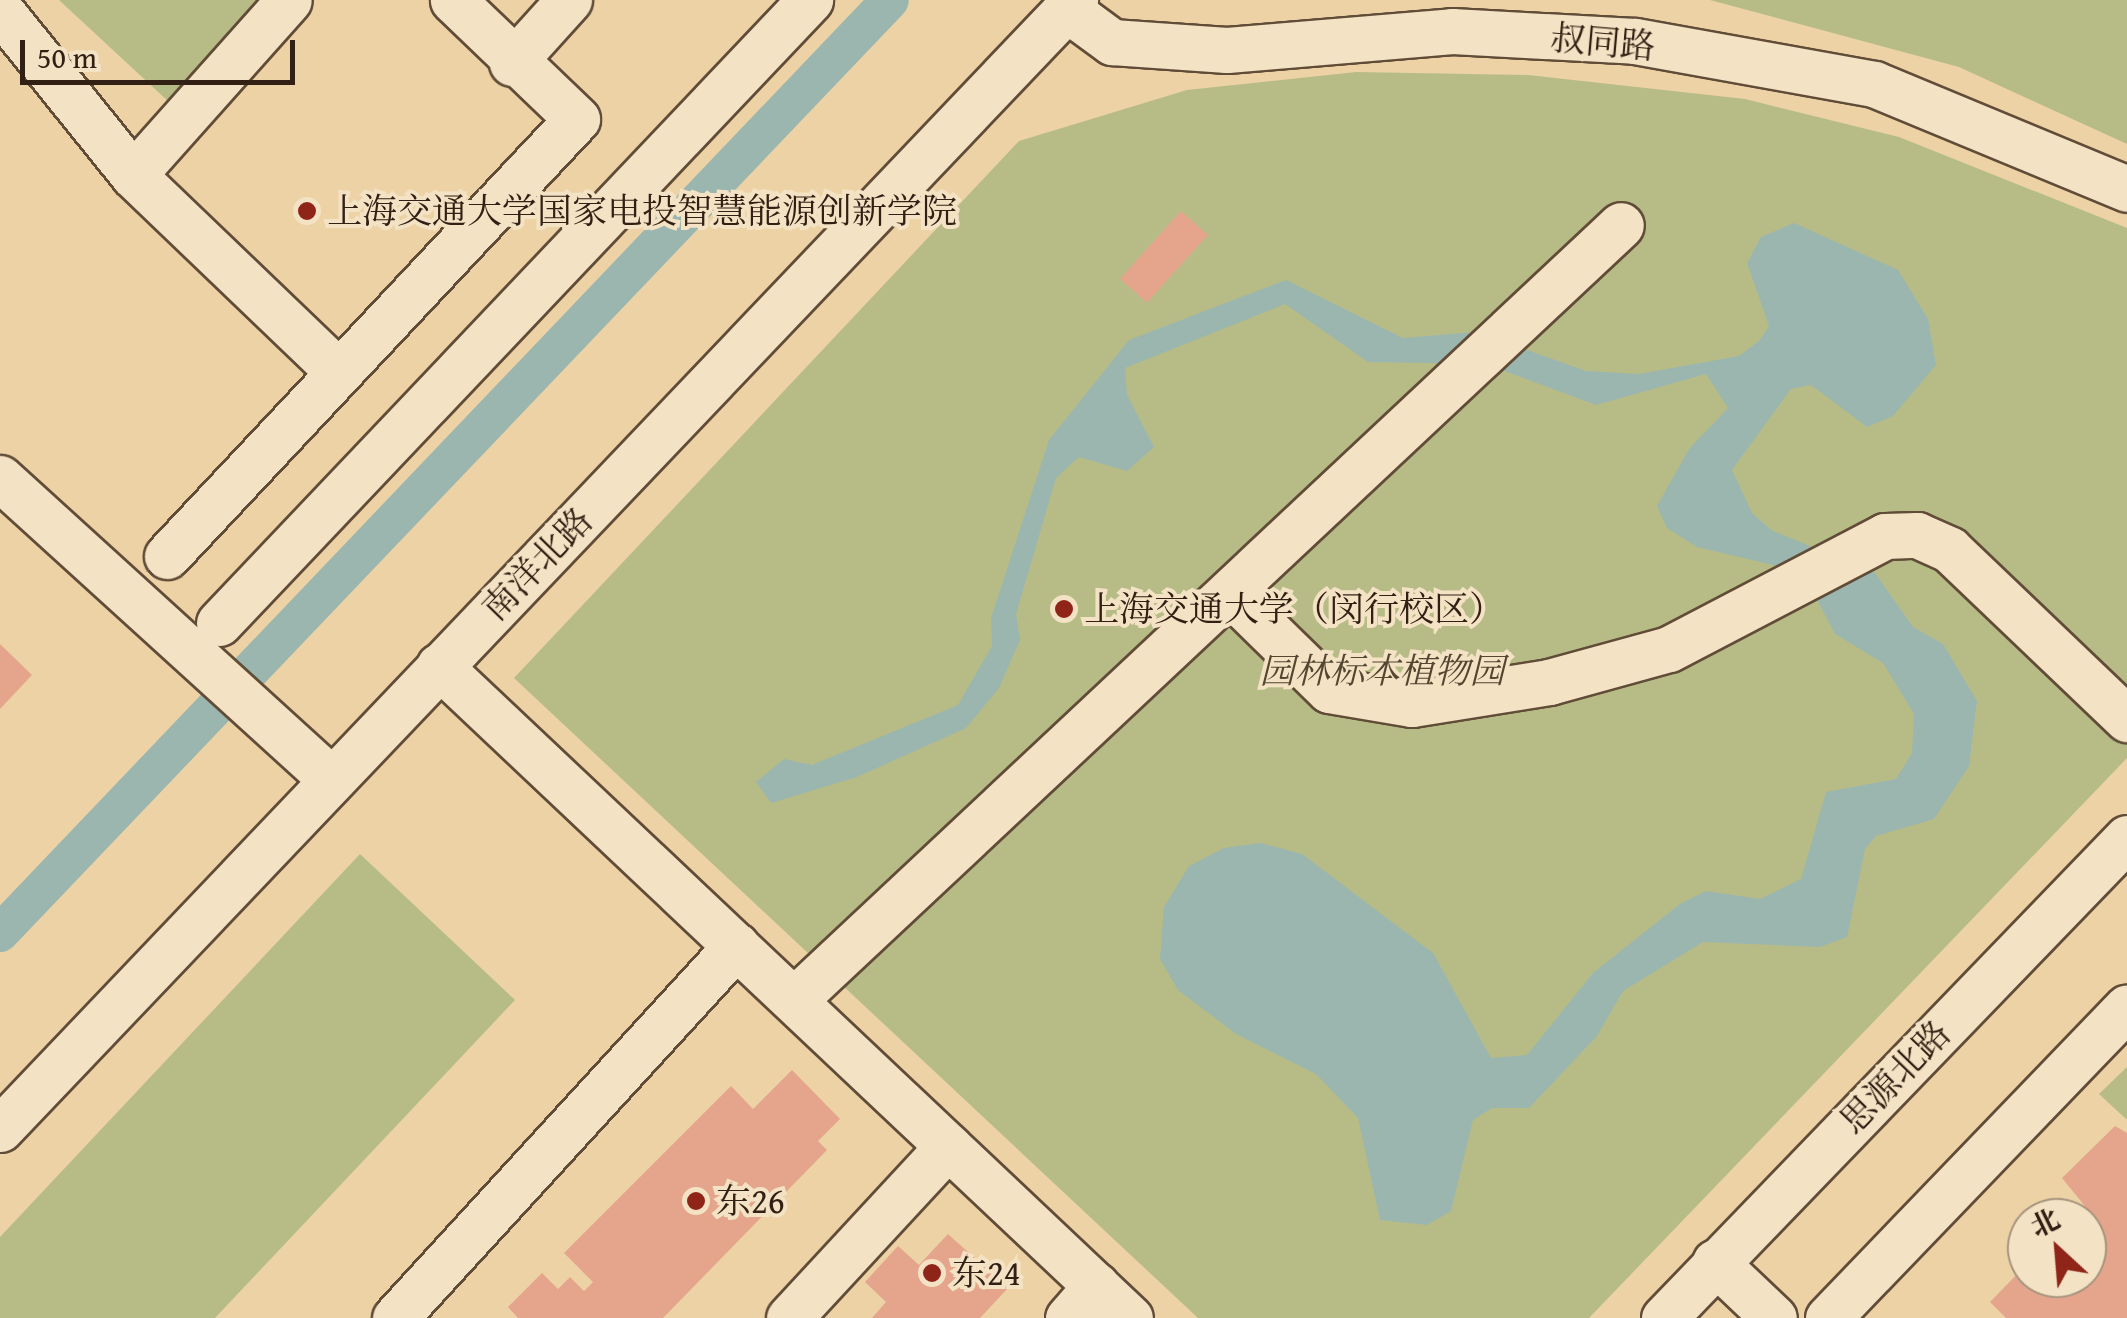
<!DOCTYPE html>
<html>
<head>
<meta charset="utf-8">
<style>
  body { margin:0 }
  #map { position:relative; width:2127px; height:1318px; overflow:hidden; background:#ecd2a5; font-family:"Gentium Book Plus","Noto Serif SC",serif }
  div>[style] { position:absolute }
  .green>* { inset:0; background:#b7bc87 }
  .water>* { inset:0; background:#9ab6af }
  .canal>* { height:38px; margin:-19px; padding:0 19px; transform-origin:19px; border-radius:19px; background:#9ab6af }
  .building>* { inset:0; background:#e4a58c; transform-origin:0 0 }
  .roads { filter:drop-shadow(2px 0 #614c38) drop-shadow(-2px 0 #614c38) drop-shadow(0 2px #614c38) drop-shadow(0 -2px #614c38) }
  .minor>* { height:45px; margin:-22.5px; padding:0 22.5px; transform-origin:22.5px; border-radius:22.5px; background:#f3e2c4 }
  .dots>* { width:28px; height:28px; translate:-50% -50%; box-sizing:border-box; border:5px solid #f3e2c4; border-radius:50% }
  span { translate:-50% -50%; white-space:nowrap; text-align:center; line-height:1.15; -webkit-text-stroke:8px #f3e2c4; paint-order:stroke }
  .street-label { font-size:35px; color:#332014 }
  .poi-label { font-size:35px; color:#332014 }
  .left { translate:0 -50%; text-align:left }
  .park-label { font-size:35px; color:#544731; font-style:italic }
  .north { position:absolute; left:2007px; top:1198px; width:100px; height:100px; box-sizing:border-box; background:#f3e2c4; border:2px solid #a6947e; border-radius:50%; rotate:334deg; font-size:28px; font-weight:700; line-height:40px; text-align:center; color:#332014 }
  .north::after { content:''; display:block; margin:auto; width:35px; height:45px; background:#8f2418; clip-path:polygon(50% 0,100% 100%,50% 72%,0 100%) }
  .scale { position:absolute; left:20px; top:40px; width:275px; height:45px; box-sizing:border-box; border:5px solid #332014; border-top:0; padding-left:12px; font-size:30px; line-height:35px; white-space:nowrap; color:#332014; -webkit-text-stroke:8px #f3e2c4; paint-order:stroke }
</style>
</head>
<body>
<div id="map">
  <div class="green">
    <i style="clip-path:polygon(59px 0,266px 0,170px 103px)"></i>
    <i style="clip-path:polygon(1710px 0,2127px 0,2127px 144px,1959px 67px)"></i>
    <i style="clip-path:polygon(1356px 72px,1528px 75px,1745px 99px,1899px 137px,2127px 228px,2127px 758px,1589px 1318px,1198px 1318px,514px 678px,1019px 141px,1187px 90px)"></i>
    <i style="clip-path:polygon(360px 854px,515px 1000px,215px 1318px,0 1318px,0 1237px)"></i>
    <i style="clip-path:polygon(2127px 1067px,2127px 1119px,2126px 1119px,2099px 1094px)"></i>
  </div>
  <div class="water">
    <i style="clip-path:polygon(1794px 223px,1898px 270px,1928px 319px,1936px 365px,1893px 416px,1867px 427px,1811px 385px,1791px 389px,1732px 470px,1752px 513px,1771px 530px,1875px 573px,1913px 627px,1943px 644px,1977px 701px,1969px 766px,1934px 819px,1876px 836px,1865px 849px,1847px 937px,1820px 947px,1703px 942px,1623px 991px,1597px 1036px,1529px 1108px,1492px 1108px,1473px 1120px,1451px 1211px,1427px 1225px,1380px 1220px,1358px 1118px,1316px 1074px,1236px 1034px,1178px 990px,1160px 959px,1164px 907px,1189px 866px,1224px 848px,1260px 843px,1302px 854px,1433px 953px,1491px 1058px,1527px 1055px,1593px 973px,1680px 904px,1706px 891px,1760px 899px,1801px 879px,1826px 792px,1896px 779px,1912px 753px,1914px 714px,1883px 663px,1835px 634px,1815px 596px,1777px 566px,1697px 547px,1667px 528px,1657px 506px,1689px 449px,1728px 408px,1706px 374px,1596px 405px,1486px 364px,1368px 362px,1285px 304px,1125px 368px,1127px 395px,1154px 447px,1127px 471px,1079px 457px,1056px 478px,1016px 614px,1020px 640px,999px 688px,966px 728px,857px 777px,771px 803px,756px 782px,784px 759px,812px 765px,958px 705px,992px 646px,991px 618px,1049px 440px,1129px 340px,1286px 280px,1403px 338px,1476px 332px,1586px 371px,1639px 374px,1739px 356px,1760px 340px,1769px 326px,1747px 263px,1761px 237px)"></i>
  </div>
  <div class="canal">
    <i style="left:0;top:933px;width:1289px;rotate:-46.35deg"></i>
  </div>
  <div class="building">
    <i style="left:1181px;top:211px;width:36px;height:91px;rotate:42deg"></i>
    <i style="clip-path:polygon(0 644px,32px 675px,0 709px)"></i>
    <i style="clip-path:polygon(792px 1070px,840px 1119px,818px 1141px,827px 1150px,663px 1318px,518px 1318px,508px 1307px,542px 1273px,558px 1289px,570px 1277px,584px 1291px,593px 1282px,564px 1253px,731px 1086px,753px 1109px)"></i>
    <i style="clip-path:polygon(2115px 1126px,2127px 1133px,2127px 1318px,2006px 1318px,1990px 1302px,2027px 1264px,2027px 1278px,2087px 1278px,2087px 1218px,2071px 1218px,2084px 1205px,2062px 1178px)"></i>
    <i style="clip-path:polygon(948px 1234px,1008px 1288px,980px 1318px,872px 1318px,886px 1302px,865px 1282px,898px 1246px,919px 1265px)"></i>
  </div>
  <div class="roads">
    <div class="minor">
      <i style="left:1067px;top:9px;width:56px;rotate:36.3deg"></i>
      <i style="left:1112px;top:42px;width:115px;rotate:4deg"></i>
      <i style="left:1227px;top:50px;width:226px;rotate:-4.8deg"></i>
      <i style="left:1452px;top:31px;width:183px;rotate:3.1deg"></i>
      <i style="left:1635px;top:41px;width:243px;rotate:10.2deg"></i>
      <i style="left:1874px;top:84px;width:274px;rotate:22.5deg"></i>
      <i style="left:0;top:10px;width:212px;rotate:51.1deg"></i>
      <i style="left:133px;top:175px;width:281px;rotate:43.8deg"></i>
      <i style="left:512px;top:63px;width:85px;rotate:-47.9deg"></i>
      <i style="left:133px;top:175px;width:234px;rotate:-48.3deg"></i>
      <i style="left:0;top:478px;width:447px;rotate:42.3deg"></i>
      <i style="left:167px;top:556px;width:599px;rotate:-46.83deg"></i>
      <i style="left:577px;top:119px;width:172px;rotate:-136.2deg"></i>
      <i style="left:1231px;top:594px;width:137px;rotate:44.4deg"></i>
      <i style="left:1329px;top:690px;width:84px;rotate:9.6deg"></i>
      <i style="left:1412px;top:704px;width:139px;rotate:-9.1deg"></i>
      <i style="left:1549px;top:682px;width:124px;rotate:-15.4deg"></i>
      <i style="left:1669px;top:649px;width:244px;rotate:-27.6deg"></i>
      <i style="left:1885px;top:536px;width:32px;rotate:-2deg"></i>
      <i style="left:1917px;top:535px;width:36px;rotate:24deg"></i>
      <i style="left:1950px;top:550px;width:245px;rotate:43.7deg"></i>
      <i style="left:219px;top:623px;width:859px;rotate:-46.51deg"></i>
      <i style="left:439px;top:666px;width:950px;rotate:43.34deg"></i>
      <i style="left:794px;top:1000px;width:1133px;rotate:-43.14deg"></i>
      <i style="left:0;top:1129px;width:1559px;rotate:-46.4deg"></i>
      <i style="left:1715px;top:1262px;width:81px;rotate:43.5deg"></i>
      <i style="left:395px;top:1318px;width:505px;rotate:-47.49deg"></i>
      <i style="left:789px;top:1318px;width:234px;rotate:-47.2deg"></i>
      <i style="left:1068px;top:1318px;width:43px;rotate:-48.8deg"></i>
      <i style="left:1664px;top:1318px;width:667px;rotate:-46.03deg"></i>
      <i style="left:1828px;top:1318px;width:431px;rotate:-46.1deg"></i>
    </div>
  </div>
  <div class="dots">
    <i style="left:307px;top:211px;background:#8f2418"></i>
    <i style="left:1064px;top:609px;background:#8f2418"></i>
    <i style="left:696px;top:1201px;background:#8f2418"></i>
    <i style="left:932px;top:1273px;background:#8f2418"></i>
  </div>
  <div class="street-label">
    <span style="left:1603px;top:42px;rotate:5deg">叔同路</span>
    <span style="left:537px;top:564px;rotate:-46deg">南洋北路</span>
    <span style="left:1895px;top:1077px;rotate:-46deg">思源北路</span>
  </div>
  <div class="poi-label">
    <span class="left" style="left:327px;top:211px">上海交通大学国家电投智慧能源创新学院</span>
    <span class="left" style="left:1084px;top:609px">上海交通大学（闵行校区）</span>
    <span class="left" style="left:716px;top:1201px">东26</span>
    <span class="left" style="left:952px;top:1273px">东24</span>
  </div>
  <div class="park-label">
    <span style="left:1382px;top:671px">园林标本植物园</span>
  </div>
  <div class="north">北</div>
  <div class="scale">50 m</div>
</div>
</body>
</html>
